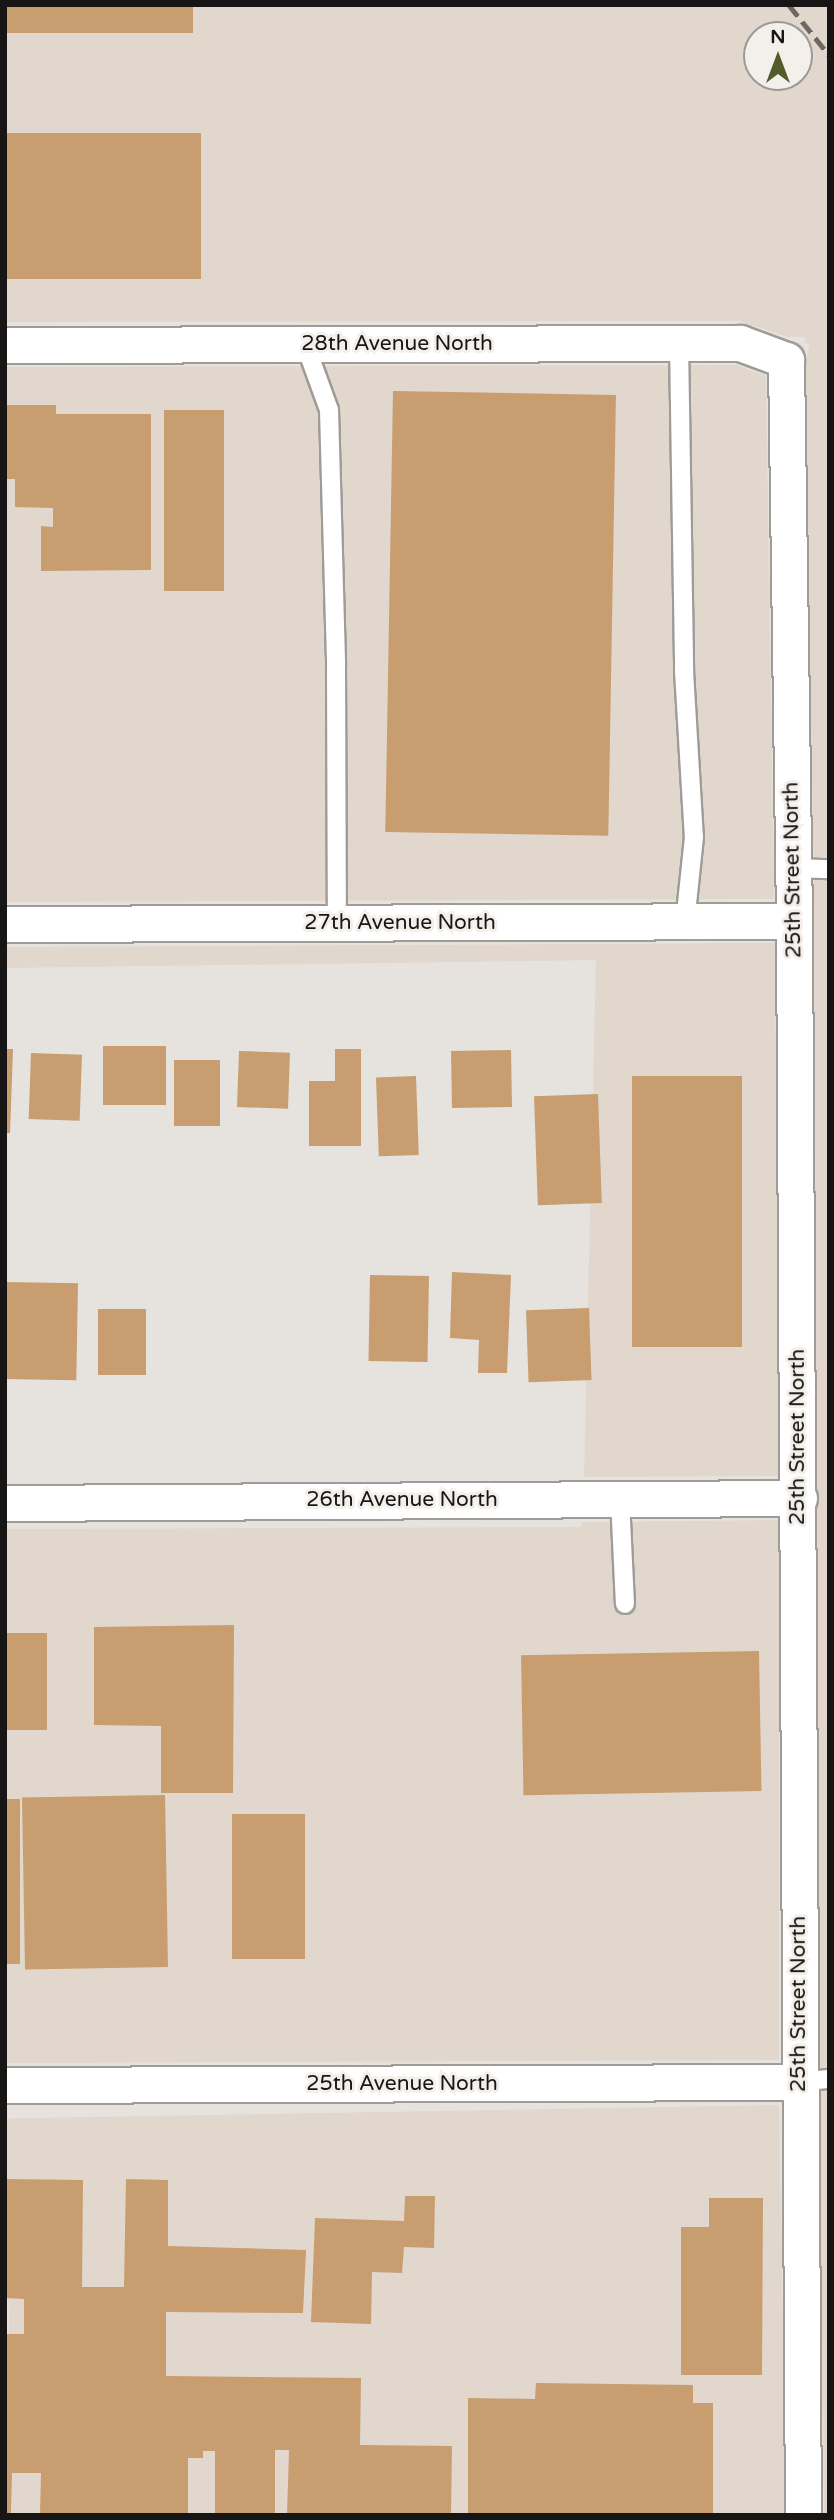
<!DOCTYPE html>
<html>
<head>
<meta charset="utf-8">
<style>
  body { margin:0 }
  #map { position:relative; width:834px; height:2520px; overflow:hidden; background:#e6e2de; font-family:"Varela Round",sans-serif }
  div>[style] { position:absolute }
  .built>* { inset:0; background:#e1d7cd; transform-origin:0 0 }
  .building>* { inset:0; background:#c89d6f; transform-origin:0 0 }
  .roads { filter:drop-shadow(2px 0 #9f9c98) drop-shadow(-2px 0 #9f9c98) drop-shadow(0 2px #9f9c98) drop-shadow(0 -2px #9f9c98) }
  .service>* { height:18px; margin:-9px; padding:0 9px; transform-origin:9px; border-radius:9px; background:#fff }
  .minor>* { height:35px; margin:-17.5px; padding:0 17.5px; transform-origin:17.5px; border-radius:17.5px; background:#fff }
  .rail>* { height:5px; margin-top:-2.5px; transform-origin:0; background:repeating-linear-gradient(90deg,#6b6866 0 14px,transparent 0 21px) }
  span { translate:-50% -50%; white-space:nowrap; text-align:center; line-height:1.15; -webkit-text-stroke:6px #f3efeb; paint-order:stroke }
  .street-label { font-size:21px; color:#181615 }
  .frame { position:absolute; inset:0; border:7px solid #181615; pointer-events:none }
  .north { position:absolute; left:743px; top:21px; width:70px; height:70px; box-sizing:border-box; background:#f3efeb; border:2px solid #9b9895; border-radius:50%; rotate:0deg; font-size:19px; font-weight:700; line-height:28px; text-align:center; color:#181615 }
  .north::after { content:''; display:block; margin:auto; width:24px; height:32px; background:#525b2a; clip-path:polygon(50% 0,100% 100%,50% 72%,0 100%) }
</style>
</head>
<body>
<div id="map">
  <div class="built">
    <i style="clip-path:polygon(evenodd,5px 5px,829px 5px,829px 2515px,824px 2515px,819px 2082px,814px 899px,805px 363px,810px 345px,805px 343px,805px 337px,788px 337px,740px 321px,5px 322px,5px 5px,757px 35px,799px 35px,799px 77px,757px 77px,757px 35px)"></i>
    <i style="clip-path:polygon(736px 365px,766px 376px,774px 899px,5px 902px,5px 367px)"></i>
    <i style="clip-path:polygon(775px 943px,779px 1476px,584px 1477px,596px 960px,5px 968px,5px 947px)"></i>
    <i style="clip-path:polygon(779px 1520px,779px 2060px,5px 2063px,5px 1529px,581px 1527px,582px 1522px)"></i>
    <i style="left:779px;top:2105px;width:410px;height:774px;rotate:89deg"></i>
  </div>
  <div class="building">
    <i style="left:5px;top:5px;width:188px;height:28px"></i>
    <i style="left:5px;top:133px;width:196px;height:146px"></i>
    <i style="left:393px;top:391px;width:223px;height:441px;rotate:1deg"></i>
    <i style="clip-path:polygon(5px 405px,56px 405px,56px 414px,151px 414px,151px 570px,41px 571px,41px 526px,53px 527px,53px 508px,15px 507px,15px 479px,5px 479px)"></i>
    <i style="left:164px;top:410px;width:60px;height:181px"></i>
    <i style="left:166px;top:1046px;width:59px;height:63px;rotate:90deg"></i>
    <i style="clip-path:polygon(5px 1049px,13px 1049px,10px 1133px,5px 1133px)"></i>
    <i style="clip-path:polygon(335px 1049px,361px 1049px,361px 1146px,309px 1146px,309px 1081px,335px 1081px)"></i>
    <i style="left:511px;top:1050px;width:57px;height:60px;rotate:89deg"></i>
    <i style="left:239px;top:1051px;width:51px;height:56px;rotate:2deg"></i>
    <i style="left:31px;top:1053px;width:51px;height:66px;rotate:2deg"></i>
    <i style="left:174px;top:1060px;width:46px;height:66px"></i>
    <i style="left:416px;top:1076px;width:79px;height:40px;rotate:88deg"></i>
    <i style="left:632px;top:1076px;width:110px;height:271px"></i>
    <i style="left:598px;top:1094px;width:109px;height:64px;rotate:88deg"></i>
    <i style="clip-path:polygon(452px 1272px,511px 1275px,507px 1373px,478px 1373px,479px 1340px,450px 1338px)"></i>
    <i style="left:370px;top:1275px;width:59px;height:86px;rotate:1deg"></i>
    <i style="left:5px;top:1282px;width:73px;height:97px;rotate:1deg"></i>
    <i style="left:589px;top:1308px;width:72px;height:63px;rotate:88deg"></i>
    <i style="left:98px;top:1309px;width:48px;height:66px"></i>
    <i style="clip-path:polygon(234px 1625px,233px 1793px,161px 1793px,161px 1726px,94px 1725px,94px 1627px)"></i>
    <i style="left:5px;top:1633px;width:42px;height:97px"></i>
    <i style="left:759px;top:1651px;width:140px;height:238px;rotate:89deg"></i>
    <i style="left:165px;top:1795px;width:172px;height:143px;rotate:89deg"></i>
    <i style="left:5px;top:1799px;width:15px;height:165px"></i>
    <i style="left:232px;top:1814px;width:73px;height:145px"></i>
    <i style="clip-path:polygon(5px 2179px,83px 2180px,82px 2287px,124px 2287px,126px 2179px,168px 2180px,168px 2246px,306px 2250px,303px 2313px,166px 2312px,166px 2376px,361px 2378px,360px 2445px,452px 2446px,451px 2515px,287px 2515px,289px 2450px,275px 2450px,275px 2515px,215px 2515px,215px 2451px,203px 2451px,203px 2458px,188px 2458px,188px 2515px,40px 2515px,41px 2473px,12px 2473px,11px 2515px,5px 2515px,5px 2334px,24px 2334px,24px 2299px,5px 2298px)"></i>
    <i style="clip-path:polygon(405px 2196px,435px 2196px,434px 2248px,404px 2247px,402px 2273px,372px 2272px,371px 2324px,311px 2322px,315px 2218px,404px 2221px)"></i>
    <i style="clip-path:polygon(709px 2198px,763px 2198px,762px 2375px,681px 2375px,681px 2227px,709px 2227px)"></i>
    <i style="clip-path:polygon(536px 2383px,693px 2385px,693px 2403px,713px 2403px,713px 2515px,468px 2515px,468px 2398px,535px 2399px)"></i>
  </div>
  <div class="roads">
    <div class="service">
      <i style="left:679px;top:343px;width:328px;rotate:89.1deg"></i>
      <i style="left:684px;top:671px;width:166px;rotate:86.6deg"></i>
      <i style="left:694px;top:837px;width:85px;rotate:96deg"></i>
      <i style="left:305px;top:344px;width:70px;rotate:70deg"></i>
      <i style="left:329px;top:410px;width:256px;rotate:88.4deg"></i>
      <i style="left:336px;top:666px;width:257px;rotate:89.8deg"></i>
      <i style="left:794px;top:868px;width:35px;rotate:2deg"></i>
      <i style="left:620px;top:1499px;width:105px;rotate:87.3deg"></i>
      <i style="left:799px;top:2082px;width:30px;rotate:-6deg"></i>
    </div>
    <div class="minor">
      <i style="left:5px;top:345px;width:735px;rotate:-0.16deg"></i>
      <i style="left:740px;top:343px;width:49px;rotate:20.3deg"></i>
      <i style="left:786px;top:360px;width:561px;rotate:89.18deg"></i>
      <i style="left:794px;top:921px;width:1594px;rotate:89.68deg"></i>
      <i style="left:5px;top:924px;width:789px;rotate:-0.22deg"></i>
      <i style="left:5px;top:1503px;width:794px;rotate:-0.36deg"></i>
      <i style="left:5px;top:2085px;width:794px;rotate:-0.22deg"></i>
    </div>
  </div>
  <div class="rail">
    <i style="left:789px;top:5px;width:64px;rotate:51.3deg"></i>
  </div>
  <div class="street-label">
    <span style="left:397px;top:344px">28th Avenue North</span>
    <span style="left:793px;top:870px;rotate:-91deg">25th Street North</span>
    <span style="left:400px;top:923px">27th Avenue North</span>
    <span style="left:798px;top:1437px;rotate:-90deg">25th Street North</span>
    <span style="left:402px;top:1500px">26th Avenue North</span>
    <span style="left:799px;top:2004px;rotate:-90deg">25th Street North</span>
    <span style="left:402px;top:2084px">25th Avenue North</span>
  </div>
  <div class="frame"></div>
  <div class="north">N</div>
</div>
</body>
</html>
